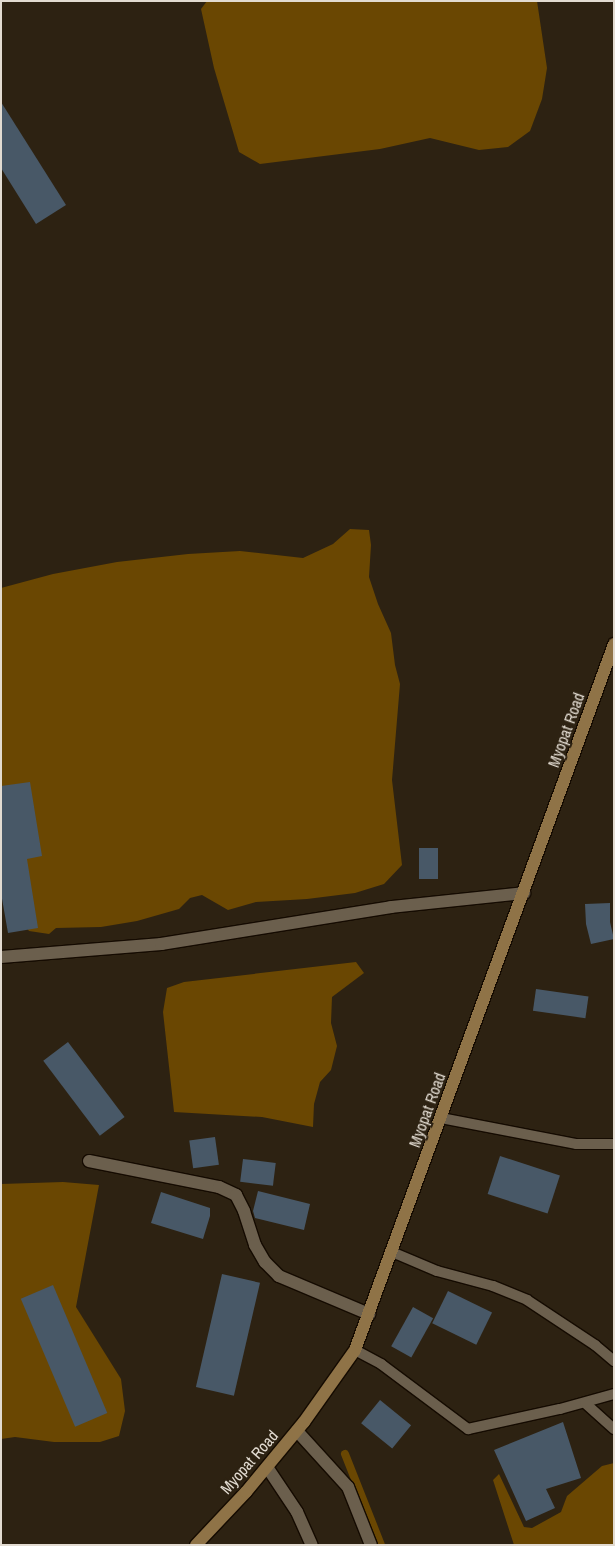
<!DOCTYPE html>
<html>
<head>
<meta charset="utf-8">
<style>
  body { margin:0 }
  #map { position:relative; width:615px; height:1546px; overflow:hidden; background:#2d2212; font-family:"Archivo Narrow",sans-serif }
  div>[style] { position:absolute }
  .water>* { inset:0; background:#6a4702 }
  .stream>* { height:8px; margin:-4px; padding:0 4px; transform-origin:4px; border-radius:4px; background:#6a4702 }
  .building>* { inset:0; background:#485867; transform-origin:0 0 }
  .roads { filter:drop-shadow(1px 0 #150b01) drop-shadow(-1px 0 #150b01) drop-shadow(0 1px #150b01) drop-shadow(0 -1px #150b01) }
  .lane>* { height:10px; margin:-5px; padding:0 5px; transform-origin:5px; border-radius:5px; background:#6b5f4d }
  .street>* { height:12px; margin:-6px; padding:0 6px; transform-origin:6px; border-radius:6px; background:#6b5f4d }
  .secondary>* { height:12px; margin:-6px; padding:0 6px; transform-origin:6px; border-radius:6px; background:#8f7347 }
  span { translate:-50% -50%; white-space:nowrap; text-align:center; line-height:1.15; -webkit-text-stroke:4px #2d2212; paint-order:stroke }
  .street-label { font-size:16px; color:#e2dbd1 }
  .frame { position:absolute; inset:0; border:2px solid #e2dbd1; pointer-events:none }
</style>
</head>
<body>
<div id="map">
  <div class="water">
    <i style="clip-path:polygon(207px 1px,537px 1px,547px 68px,542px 99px,530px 131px,508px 147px,479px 150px,430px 138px,380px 149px,260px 164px,239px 152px,214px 68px,201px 9px)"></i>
    <i style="clip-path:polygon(350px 529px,369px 530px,371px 545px,369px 577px,378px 604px,391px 633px,395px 665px,400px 684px,392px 780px,402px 865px,384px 884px,355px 893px,307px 899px,256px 902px,228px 910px,202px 895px,190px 898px,179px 909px,137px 921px,101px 927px,56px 928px,49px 934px,29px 931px,20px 919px,1px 849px,1px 588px,53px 574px,117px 562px,188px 554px,240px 551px,303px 558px,333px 544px)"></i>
    <i style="clip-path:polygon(356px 962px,364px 973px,332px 997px,331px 1023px,337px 1046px,331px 1070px,320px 1082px,314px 1104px,313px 1127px,262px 1117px,174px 1112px,163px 1012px,167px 988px,184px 982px)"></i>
    <i style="clip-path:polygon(63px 1182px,99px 1185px,76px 1307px,121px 1379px,125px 1411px,119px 1436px,100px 1442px,54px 1442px,15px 1437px,1px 1439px,1px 1184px)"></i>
    <i style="clip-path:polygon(614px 1463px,614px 1545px,514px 1545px,493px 1480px,499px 1474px,524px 1527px,532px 1528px,561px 1512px,567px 1496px,602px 1466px)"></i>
  </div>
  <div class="stream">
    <i style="left:345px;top:1454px;width:98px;rotate:68.4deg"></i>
  </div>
  <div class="building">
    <i style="clip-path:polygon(1px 102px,66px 205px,36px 224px,1px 168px)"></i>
    <i style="clip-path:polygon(30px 782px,42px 856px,27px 859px,38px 928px,8px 933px,1px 893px,1px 786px)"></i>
    <i style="left:419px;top:848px;width:19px;height:31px"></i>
    <i style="clip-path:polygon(610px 903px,610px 922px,614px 939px,591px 944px,586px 924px,585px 904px)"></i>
    <i style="left:536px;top:989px;width:53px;height:22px;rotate:8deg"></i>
    <i style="left:68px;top:1042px;width:94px;height:31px;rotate:53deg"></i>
    <i style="left:215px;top:1137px;width:28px;height:26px;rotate:82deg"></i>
    <i style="left:500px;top:1156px;width:63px;height:40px;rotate:18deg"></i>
    <i style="left:243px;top:1159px;width:33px;height:23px;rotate:7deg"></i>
    <i style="clip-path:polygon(258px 1191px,310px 1204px,304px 1230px,255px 1218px,253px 1211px)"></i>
    <i style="clip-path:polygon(161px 1192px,210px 1208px,210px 1216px,203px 1239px,151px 1223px)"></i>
    <i style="left:222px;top:1274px;width:39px;height:116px;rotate:13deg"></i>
    <i style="left:53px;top:1285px;width:139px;height:35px;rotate:67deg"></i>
    <i style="left:448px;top:1291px;width:49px;height:36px;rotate:26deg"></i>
    <i style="left:413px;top:1307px;width:23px;height:45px;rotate:29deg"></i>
    <i style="left:380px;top:1400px;width:40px;height:30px;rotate:39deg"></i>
    <i style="clip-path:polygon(563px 1422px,581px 1478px,546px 1489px,555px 1508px,526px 1521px,494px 1450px)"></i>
  </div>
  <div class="roads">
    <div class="lane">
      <i style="left:441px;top:1118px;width:137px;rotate:10.9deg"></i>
      <i style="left:576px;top:1144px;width:38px"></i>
      <i style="left:392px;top:1252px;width:49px;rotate:22.9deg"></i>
      <i style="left:437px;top:1271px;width:58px;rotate:15deg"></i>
      <i style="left:493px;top:1286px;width:37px;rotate:22deg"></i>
      <i style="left:527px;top:1300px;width:82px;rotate:33.5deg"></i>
      <i style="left:595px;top:1345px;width:25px;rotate:40deg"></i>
      <i style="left:355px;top:1350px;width:30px;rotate:28deg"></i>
      <i style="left:381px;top:1364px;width:109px;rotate:36.8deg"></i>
      <i style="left:468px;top:1429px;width:94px;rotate:-12.3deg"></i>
      <i style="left:560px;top:1409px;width:56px;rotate:-15.5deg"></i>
      <i style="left:585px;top:1403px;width:39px;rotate:42deg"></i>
    </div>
    <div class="street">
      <i style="left:1px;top:957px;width:161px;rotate:-4.6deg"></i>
      <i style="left:161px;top:944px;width:233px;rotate:-9.1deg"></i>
      <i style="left:391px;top:907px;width:134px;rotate:-6deg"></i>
      <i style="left:89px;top:1161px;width:133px;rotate:11.3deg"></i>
      <i style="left:219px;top:1187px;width:19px;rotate:25deg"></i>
      <i style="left:236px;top:1195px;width:18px;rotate:63deg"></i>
      <i style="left:244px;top:1211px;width:36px;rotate:72deg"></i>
      <i style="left:255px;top:1245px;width:20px;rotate:60deg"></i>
      <i style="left:265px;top:1262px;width:20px;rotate:45deg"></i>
      <i style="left:279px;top:1276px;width:98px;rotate:22.9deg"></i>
      <i style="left:297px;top:1431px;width:76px;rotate:47.7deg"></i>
      <i style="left:348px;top:1487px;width:62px;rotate:68.4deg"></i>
      <i style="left:267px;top:1467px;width:54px;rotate:56.3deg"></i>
      <i style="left:297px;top:1512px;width:36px;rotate:66deg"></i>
    </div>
    <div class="secondary">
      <i style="left:196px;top:1545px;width:73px;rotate:-46.7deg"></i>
      <i style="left:246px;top:1492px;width:91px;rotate:-50.4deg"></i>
      <i style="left:304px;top:1422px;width:88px;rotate:-54.7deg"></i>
      <i style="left:355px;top:1350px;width:752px;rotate:-69.85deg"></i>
    </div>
  </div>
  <div class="street-label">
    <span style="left:566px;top:730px;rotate:-70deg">Myopat Road</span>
    <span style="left:427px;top:1110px;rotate:-70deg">Myopat Road</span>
    <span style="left:249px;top:1462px;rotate:-49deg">Myopat Road</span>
  </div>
  <div class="frame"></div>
</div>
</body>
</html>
